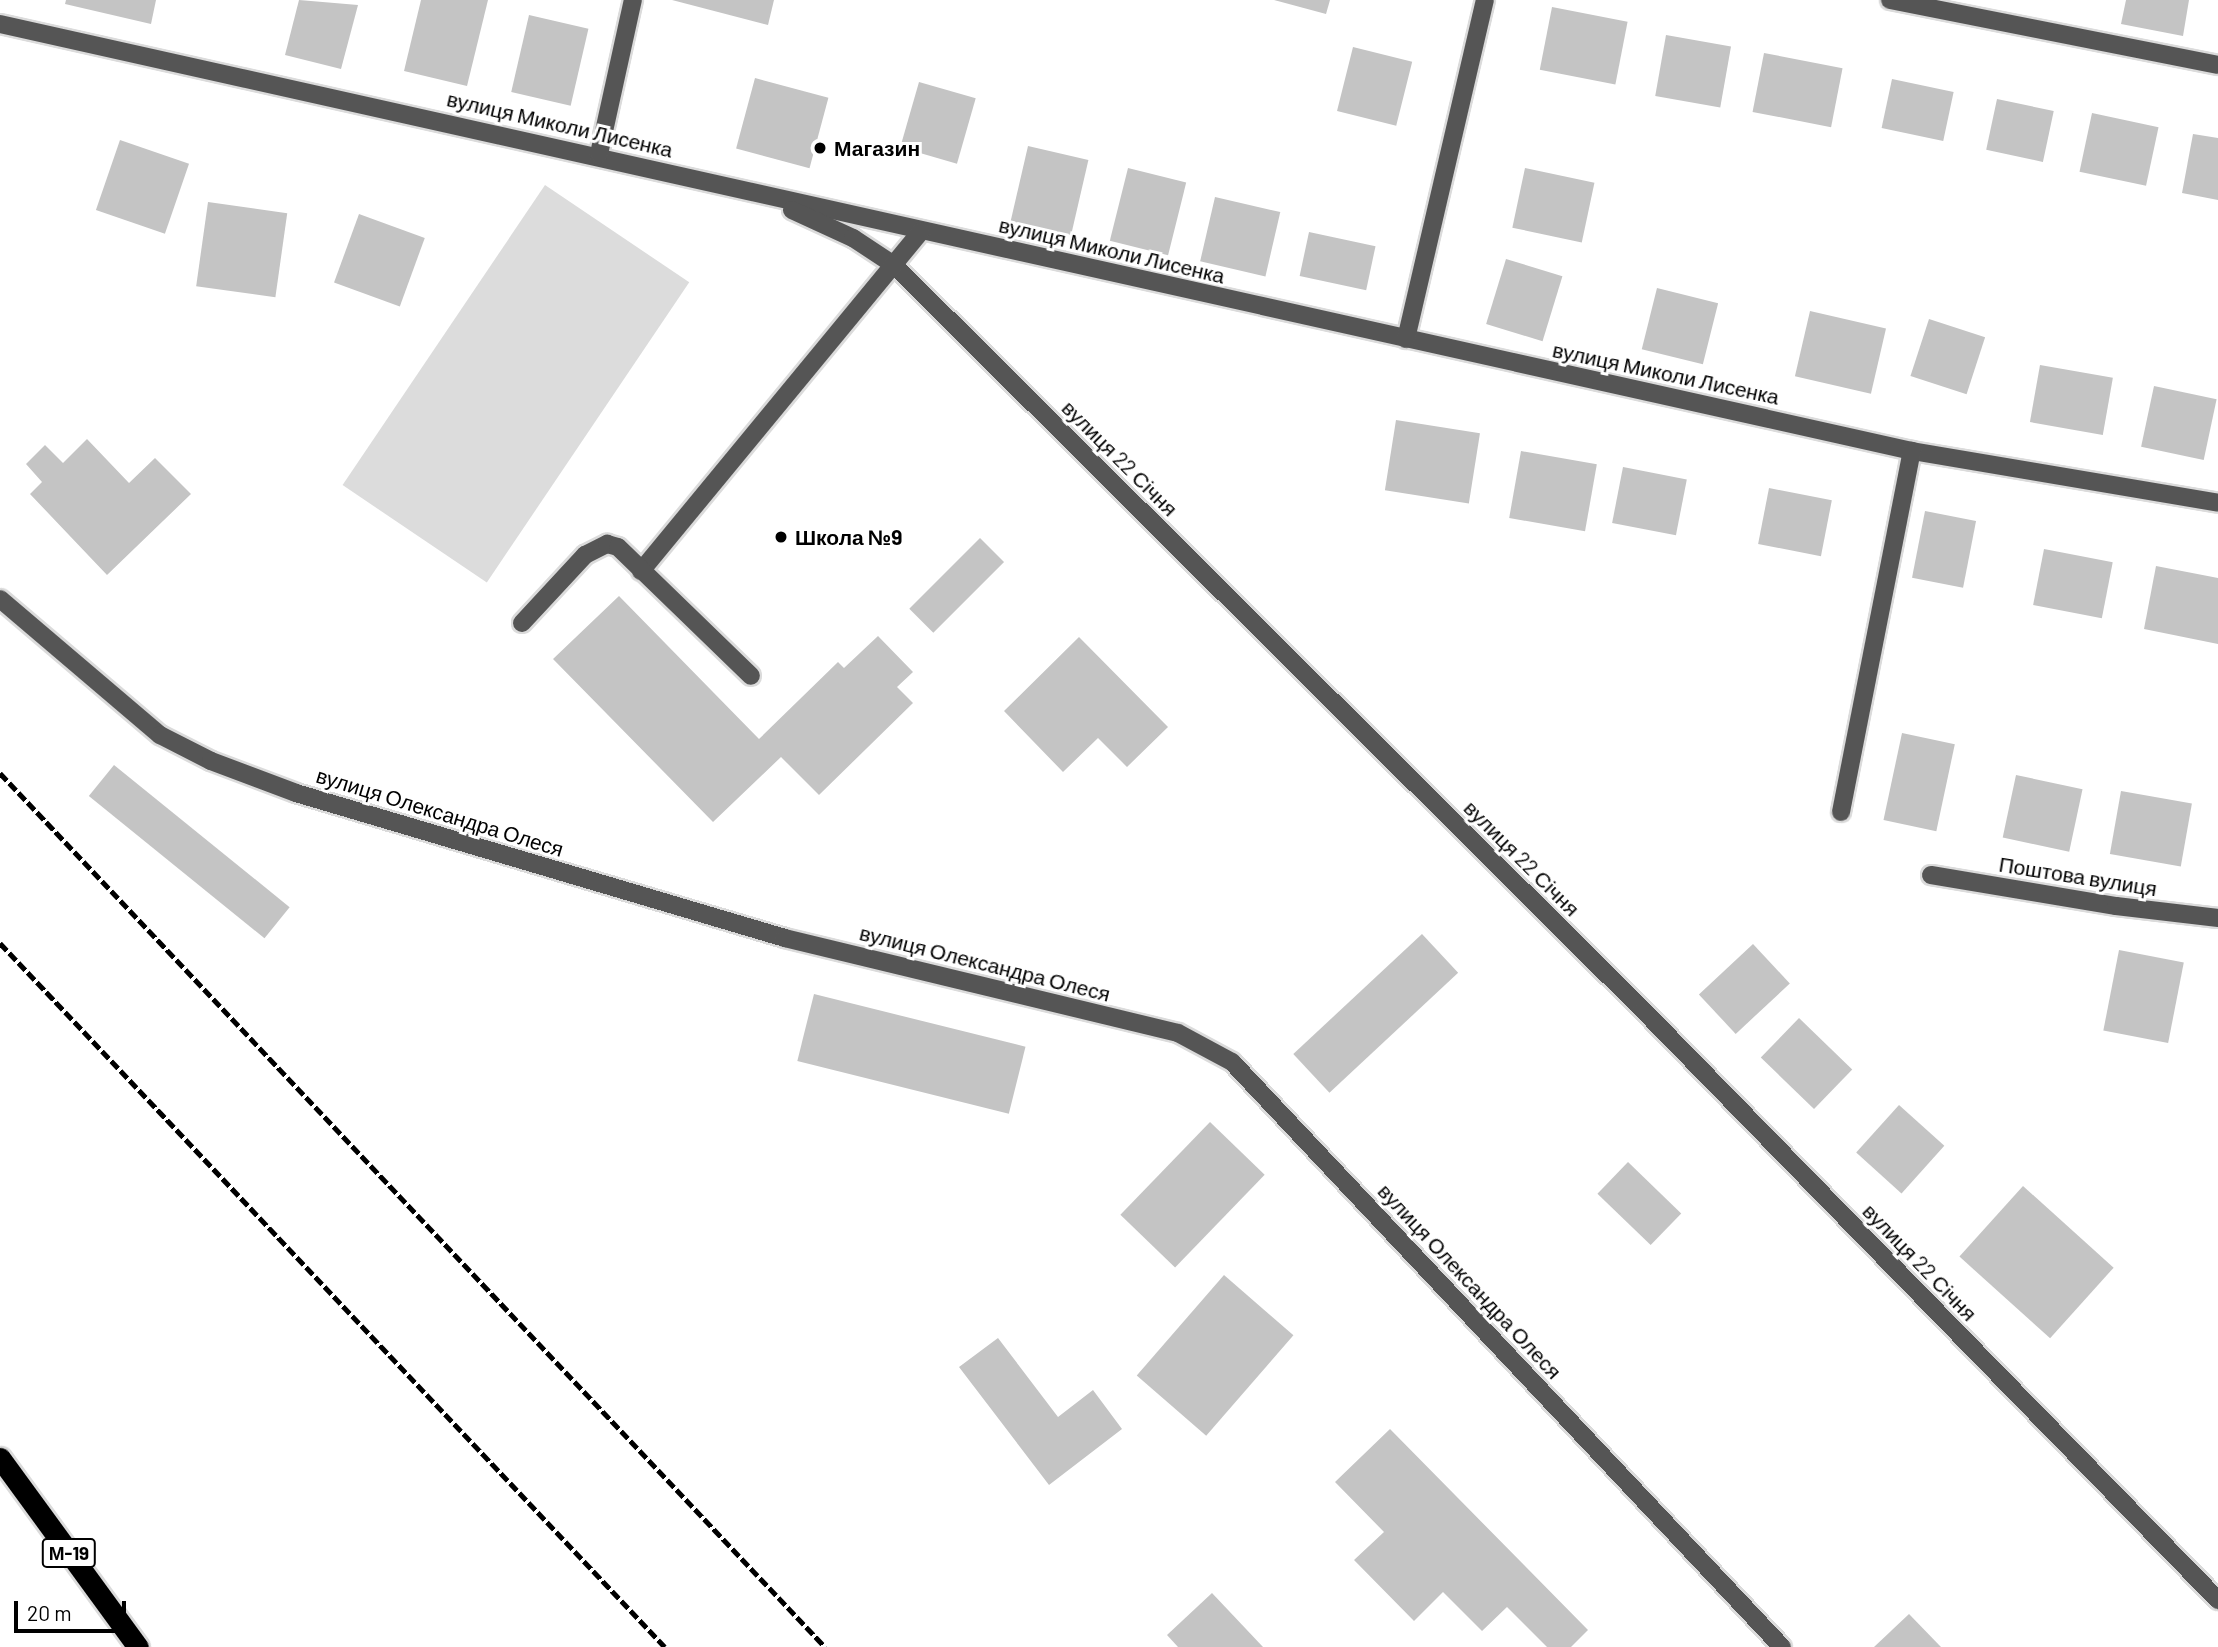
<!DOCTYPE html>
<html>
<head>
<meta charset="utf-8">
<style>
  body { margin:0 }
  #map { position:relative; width:2218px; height:1647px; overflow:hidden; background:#fff; font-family:Barlow,sans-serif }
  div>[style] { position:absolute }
  .green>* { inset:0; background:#dcdcdc; transform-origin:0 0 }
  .building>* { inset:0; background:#c4c4c4; transform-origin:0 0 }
  .roads { filter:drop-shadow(2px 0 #dbdbdb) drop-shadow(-2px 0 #dbdbdb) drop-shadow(0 2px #dbdbdb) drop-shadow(0 -2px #dbdbdb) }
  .minor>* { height:18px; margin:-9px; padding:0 9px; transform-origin:9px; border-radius:9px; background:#555 }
  .highway>* { height:21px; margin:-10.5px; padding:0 10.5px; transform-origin:10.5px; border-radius:10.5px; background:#000 }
  .rail>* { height:5px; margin-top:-2.5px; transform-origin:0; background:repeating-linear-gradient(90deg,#000 0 10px,transparent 0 13.5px) }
  .dots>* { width:19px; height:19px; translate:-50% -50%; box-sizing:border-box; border:4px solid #fff; border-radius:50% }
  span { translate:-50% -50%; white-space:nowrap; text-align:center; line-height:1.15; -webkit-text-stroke:6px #fff; paint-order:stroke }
  .shield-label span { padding:2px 5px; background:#fff; border:2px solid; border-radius:5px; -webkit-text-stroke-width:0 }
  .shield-label { font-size:19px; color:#000; font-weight:700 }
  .street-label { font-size:21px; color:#000 }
  .poi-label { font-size:21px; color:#000; font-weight:700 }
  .left { translate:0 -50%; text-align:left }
  .scale { position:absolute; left:14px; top:1601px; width:112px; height:32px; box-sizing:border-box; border:4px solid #000; border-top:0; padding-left:9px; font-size:21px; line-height:24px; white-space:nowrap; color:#000; -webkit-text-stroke:5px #fff; paint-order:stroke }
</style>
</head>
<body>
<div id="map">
  <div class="green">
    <i style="left:545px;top:185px;width:174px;height:362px;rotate:34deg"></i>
  </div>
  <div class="building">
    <i style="clip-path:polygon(66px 0,156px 0,151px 24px,65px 4px)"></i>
    <i style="clip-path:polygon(299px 0,358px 5px,341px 69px,285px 55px)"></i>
    <i style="clip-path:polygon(421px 0,488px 0,467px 86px,404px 71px)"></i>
    <i style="clip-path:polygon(672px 0,774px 0,768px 25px)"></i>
    <i style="clip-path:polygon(1274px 0,1330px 0,1326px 14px)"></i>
    <i style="clip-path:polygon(2126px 0,2189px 0,2183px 36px,2121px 24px)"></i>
    <i style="left:1552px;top:7px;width:77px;height:64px;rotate:11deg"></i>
    <i style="left:529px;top:15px;width:61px;height:79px;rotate:13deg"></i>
    <i style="left:1666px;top:35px;width:66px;height:62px;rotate:10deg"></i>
    <i style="left:1353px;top:47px;width:61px;height:66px;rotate:14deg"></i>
    <i style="left:1764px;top:53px;width:80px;height:60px;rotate:11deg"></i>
    <i style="left:755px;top:78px;width:76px;height:73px;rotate:15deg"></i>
    <i style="left:1892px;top:79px;width:63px;height:50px;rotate:12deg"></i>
    <i style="left:919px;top:82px;width:59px;height:68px;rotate:16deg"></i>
    <i style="left:1997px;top:99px;width:58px;height:52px;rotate:12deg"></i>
    <i style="left:2092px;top:113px;width:68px;height:60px;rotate:12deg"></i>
    <i style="clip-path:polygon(2193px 134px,2218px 138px,2218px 200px,2182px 193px)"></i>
    <i style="left:120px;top:140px;width:73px;height:74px;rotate:19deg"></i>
    <i style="left:1028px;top:146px;width:62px;height:77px;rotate:13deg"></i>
    <i style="left:1128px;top:168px;width:60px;height:75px;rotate:14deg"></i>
    <i style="left:1525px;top:168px;width:71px;height:61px;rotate:12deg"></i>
    <i style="left:1215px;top:197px;width:67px;height:66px;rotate:13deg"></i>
    <i style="left:208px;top:202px;width:80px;height:85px;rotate:8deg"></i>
    <i style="left:359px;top:214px;width:70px;height:73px;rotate:20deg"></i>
    <i style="left:1309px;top:232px;width:68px;height:45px;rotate:12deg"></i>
    <i style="left:1506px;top:259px;width:59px;height:68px;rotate:17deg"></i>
    <i style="left:1657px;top:288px;width:63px;height:63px;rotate:14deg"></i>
    <i style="left:1810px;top:311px;width:78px;height:67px;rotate:13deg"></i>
    <i style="left:1929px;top:319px;width:59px;height:60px;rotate:18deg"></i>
    <i style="left:2040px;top:365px;width:74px;height:58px;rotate:10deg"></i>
    <i style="left:2154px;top:386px;width:64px;height:62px;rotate:12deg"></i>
    <i style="left:1396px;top:420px;width:85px;height:71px;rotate:9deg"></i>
    <i style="clip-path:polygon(87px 439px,129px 483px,155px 458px,191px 494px,107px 575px,30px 494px,42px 482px,26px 464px,45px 445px,63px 463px)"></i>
    <i style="left:1521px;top:451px;width:77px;height:68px;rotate:10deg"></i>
    <i style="left:1623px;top:467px;width:65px;height:57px;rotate:11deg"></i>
    <i style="left:1769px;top:488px;width:64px;height:57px;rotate:11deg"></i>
    <i style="left:1925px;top:511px;width:52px;height:68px;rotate:11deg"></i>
    <i style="left:980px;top:538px;width:34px;height:100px;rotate:45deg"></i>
    <i style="left:2044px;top:549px;width:70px;height:57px;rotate:11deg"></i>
    <i style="clip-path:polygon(2156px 566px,2218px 578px,2218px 644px,2144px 629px)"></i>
    <i style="clip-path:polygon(619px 596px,759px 739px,838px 662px,844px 668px,878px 636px,913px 672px,897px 687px,913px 703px,819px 795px,781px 757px,713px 822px,553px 659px)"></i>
    <i style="clip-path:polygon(1079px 637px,1168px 727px,1127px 767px,1098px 738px,1063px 772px,1004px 711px)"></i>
    <i style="left:1902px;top:733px;width:54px;height:89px;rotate:12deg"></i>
    <i style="left:114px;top:765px;width:226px;height:40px;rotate:39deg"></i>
    <i style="left:2016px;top:775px;width:68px;height:64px;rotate:12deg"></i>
    <i style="left:2121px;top:791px;width:72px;height:64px;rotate:10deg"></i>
    <i style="left:1422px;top:934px;width:53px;height:176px;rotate:47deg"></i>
    <i style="left:1753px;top:944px;width:54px;height:74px;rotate:47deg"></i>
    <i style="left:2119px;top:950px;width:66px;height:82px;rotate:11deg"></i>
    <i style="left:814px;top:994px;width:218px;height:69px;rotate:14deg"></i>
    <i style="left:1799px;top:1018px;width:74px;height:55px;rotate:44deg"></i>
    <i style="left:1899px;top:1105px;width:61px;height:64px;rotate:42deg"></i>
    <i style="left:1210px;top:1122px;width:76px;height:129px;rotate:44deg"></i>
    <i style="left:1628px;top:1162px;width:74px;height:44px;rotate:44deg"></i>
    <i style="left:2023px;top:1186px;width:122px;height:95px;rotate:42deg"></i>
    <i style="left:1224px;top:1275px;width:92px;height:133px;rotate:41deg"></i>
    <i style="clip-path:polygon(998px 1338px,1058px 1417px,1093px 1390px,1122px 1429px,1049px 1485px,959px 1367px)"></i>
    <i style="clip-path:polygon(1390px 1429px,1588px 1630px,1571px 1647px,1547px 1647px,1507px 1607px,1482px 1631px,1443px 1592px,1414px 1621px,1354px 1560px,1384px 1532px,1335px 1482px)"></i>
    <i style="clip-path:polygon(1212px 1593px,1263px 1647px,1178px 1647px,1167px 1635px)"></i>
    <i style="clip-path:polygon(1909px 1614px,1941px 1647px,1874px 1647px)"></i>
  </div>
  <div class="roads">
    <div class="minor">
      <i style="left:1890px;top:0;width:334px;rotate:11.2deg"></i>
      <i style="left:0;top:24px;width:1959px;rotate:12.59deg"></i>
      <i style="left:1912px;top:451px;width:310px;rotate:9.6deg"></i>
      <i style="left:599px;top:154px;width:158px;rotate:-77.6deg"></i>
      <i style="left:792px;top:210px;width:67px;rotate:24.7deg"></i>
      <i style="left:853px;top:238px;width:49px;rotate:33.4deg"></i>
      <i style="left:894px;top:265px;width:1056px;rotate:44.85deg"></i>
      <i style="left:1643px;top:1010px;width:824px;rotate:45.74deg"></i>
      <i style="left:1406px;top:339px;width:348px;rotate:-76.9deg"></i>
      <i style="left:641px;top:571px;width:440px;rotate:-50.5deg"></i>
      <i style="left:0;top:599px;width:210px;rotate:40.4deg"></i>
      <i style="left:160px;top:735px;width:57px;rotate:27deg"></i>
      <i style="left:211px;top:761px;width:91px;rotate:20.6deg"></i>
      <i style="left:296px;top:793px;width:510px;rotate:16.52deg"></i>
      <i style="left:785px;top:938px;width:404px;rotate:13.6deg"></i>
      <i style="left:1178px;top:1033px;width:61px;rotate:28.2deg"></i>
      <i style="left:1232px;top:1062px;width:803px;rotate:46.77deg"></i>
      <i style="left:522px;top:623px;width:93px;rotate:-47.2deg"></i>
      <i style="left:585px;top:555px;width:25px;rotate:-27deg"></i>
      <i style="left:607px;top:544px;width:11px;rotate:15deg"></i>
      <i style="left:618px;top:547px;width:185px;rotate:44.1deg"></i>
      <i style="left:1841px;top:812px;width:368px;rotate:-78.9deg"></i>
      <i style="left:1931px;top:875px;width:188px;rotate:9.5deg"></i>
      <i style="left:2116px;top:906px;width:103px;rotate:6.7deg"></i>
    </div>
    <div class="highway">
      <i style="left:0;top:1458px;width:234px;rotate:53.9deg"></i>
    </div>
  </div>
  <div class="rail">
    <i style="left:0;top:773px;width:1202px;rotate:46.65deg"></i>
    <i style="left:0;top:943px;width:968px;rotate:46.63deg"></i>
  </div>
  <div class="dots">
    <i style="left:820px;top:148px;background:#000"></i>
    <i style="left:781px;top:537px;background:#000"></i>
  </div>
  <div class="shield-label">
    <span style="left:69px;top:1553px">М-19</span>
  </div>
  <div class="street-label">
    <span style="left:560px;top:124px;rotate:13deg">вулиця Миколи Лисенка</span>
    <span style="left:1112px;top:250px;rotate:13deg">вулиця Миколи Лисенка</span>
    <span style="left:1666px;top:373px;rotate:12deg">вулиця Миколи Лисенка</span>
    <span style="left:1120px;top:458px;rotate:45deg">вулиця 22 Січня</span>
    <span style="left:440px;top:812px;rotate:17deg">вулиця Олександра Олеся</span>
    <span style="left:1522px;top:858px;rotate:45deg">вулиця 22 Січня</span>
    <span style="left:2078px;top:876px;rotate:9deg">Поштова вулиця</span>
    <span style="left:985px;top:963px;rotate:14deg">вулиця Олександра Олеся</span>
    <span style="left:1920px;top:1262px;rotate:46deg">вулиця 22 Січня</span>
    <span style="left:1470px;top:1281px;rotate:47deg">вулиця Олександра Олеся</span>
  </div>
  <div class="poi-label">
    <span class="left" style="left:834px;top:148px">Магазин</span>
    <span class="left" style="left:795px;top:537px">Школа №9</span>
  </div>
  <div class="scale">20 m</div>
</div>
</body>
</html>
